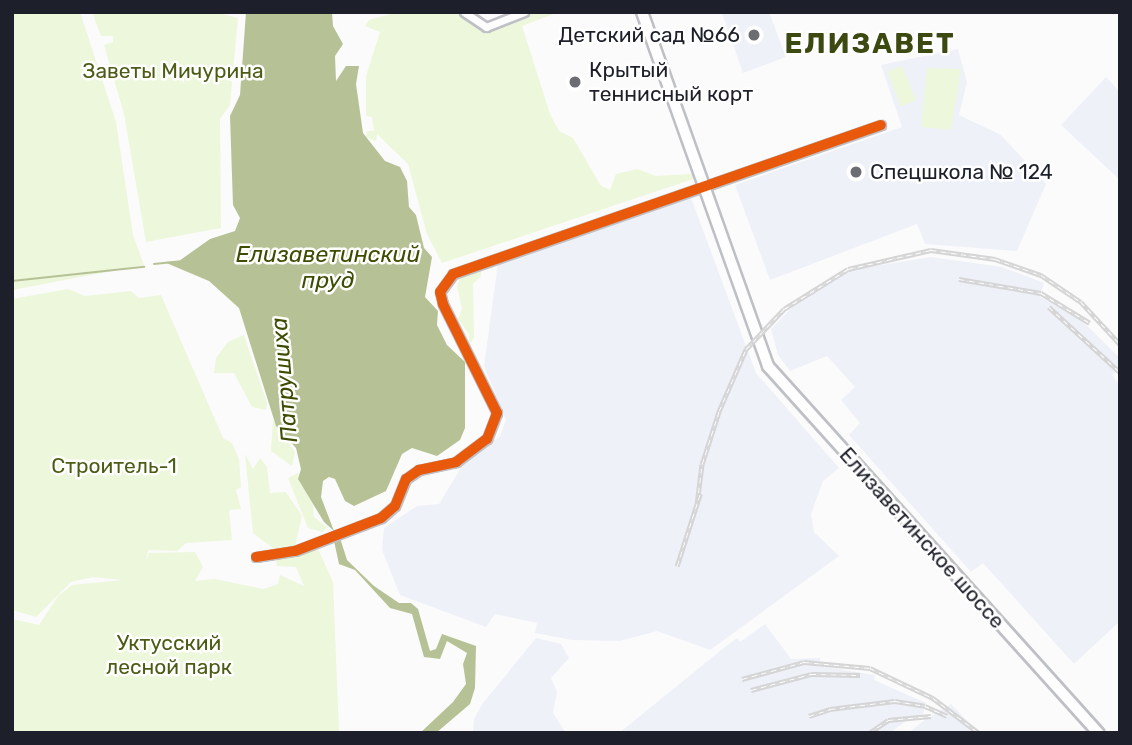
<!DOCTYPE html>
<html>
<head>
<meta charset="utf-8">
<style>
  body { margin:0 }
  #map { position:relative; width:1132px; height:745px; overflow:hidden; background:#fbfbfb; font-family:Rubik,sans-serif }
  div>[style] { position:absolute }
  .built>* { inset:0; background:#eff1f9 }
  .green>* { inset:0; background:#edf7db; transform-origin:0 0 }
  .water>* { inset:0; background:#b6c296 }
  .stream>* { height:2px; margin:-1px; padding:0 1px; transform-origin:1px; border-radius:1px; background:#b6c296 }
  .roads { filter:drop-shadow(2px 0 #bec0c5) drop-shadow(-2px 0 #bec0c5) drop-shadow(0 2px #bec0c5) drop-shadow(0 -2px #bec0c5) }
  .street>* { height:7px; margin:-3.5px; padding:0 3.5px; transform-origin:3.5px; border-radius:3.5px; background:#fefefe }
  .secondary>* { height:10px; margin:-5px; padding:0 5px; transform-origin:5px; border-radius:5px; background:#fefefe }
  .rail>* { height:4.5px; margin-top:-2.25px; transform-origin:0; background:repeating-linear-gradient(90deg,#fff 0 5px,#d5d5d6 0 10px); box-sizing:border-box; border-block:2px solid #d5d5d6 }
  .cycleway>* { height:10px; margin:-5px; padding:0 5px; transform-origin:5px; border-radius:5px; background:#e8590c }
  .dots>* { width:19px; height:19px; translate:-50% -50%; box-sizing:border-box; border:4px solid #fff; border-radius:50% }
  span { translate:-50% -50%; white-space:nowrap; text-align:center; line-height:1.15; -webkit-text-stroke:5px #fff; paint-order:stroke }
  .poi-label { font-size:21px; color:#1d202a }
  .right { translate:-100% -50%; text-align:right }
  .left { translate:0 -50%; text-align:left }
  .park-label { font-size:21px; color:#4b5c15 }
  .street-label { font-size:21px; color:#1d202a }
  .water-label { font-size:23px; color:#3c4c00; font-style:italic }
  .district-label { font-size:28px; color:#3c4a12; font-weight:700; letter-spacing:2px }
  .frame { position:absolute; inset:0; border:14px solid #1d202a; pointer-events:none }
</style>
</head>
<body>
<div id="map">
  <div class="built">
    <i style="clip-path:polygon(769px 12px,786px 57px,743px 73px,722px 13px)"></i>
    <i style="clip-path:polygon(958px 49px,967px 82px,959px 115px,1001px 135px,1046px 184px,1017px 251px,925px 244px,917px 224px,770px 280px,735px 185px,902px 127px,881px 65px)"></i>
    <i style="clip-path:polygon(1106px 77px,1120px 92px,1120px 180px,1061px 125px)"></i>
    <i style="clip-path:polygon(690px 195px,756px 373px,839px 468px,823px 481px,811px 514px,814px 532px,839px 556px,710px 650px,657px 631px,620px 641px,572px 640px,535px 633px,537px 623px,495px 614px,486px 627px,400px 595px,382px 550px,384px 528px,417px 506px,439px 504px,464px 463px,500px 436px,506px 420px,484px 366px,498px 263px)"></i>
    <i style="clip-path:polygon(931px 257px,1002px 267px,1044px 283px,1040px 297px,1078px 317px,1120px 358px,1120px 368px,1112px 375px,1120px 385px,1120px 621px,1074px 664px,983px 563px,971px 572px,849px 435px,860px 423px,841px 400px,855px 387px,827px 356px,790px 371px,778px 355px,771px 329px,795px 304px,850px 270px)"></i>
    <i style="clip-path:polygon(765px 624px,791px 659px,820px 658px,820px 666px,875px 675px,874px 680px,926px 703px,922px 717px,910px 718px,890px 733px,619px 733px,725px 647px,737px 638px,740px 642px)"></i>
    <i style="clip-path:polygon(536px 638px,561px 644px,569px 658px,551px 678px,557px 692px,553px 713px,566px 733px,473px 733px,474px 719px,483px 703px)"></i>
    <i style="clip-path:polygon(951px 704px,979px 733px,908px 733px,926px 719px)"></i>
  </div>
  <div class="green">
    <i style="clip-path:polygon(12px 12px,80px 12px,116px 122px,133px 235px,144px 265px,12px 290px)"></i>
    <i style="clip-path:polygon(92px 12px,215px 12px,238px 18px,230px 105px,220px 119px,221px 228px,146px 242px,124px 114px,104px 45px,113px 42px,113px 36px,101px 36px)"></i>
    <i style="clip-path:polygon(398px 12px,474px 12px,484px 20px,480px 22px,484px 29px,506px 25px,531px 13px,559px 12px,522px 26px,550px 114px,559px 131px,573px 138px,601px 186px,610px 190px,616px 174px,637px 169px,656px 176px,693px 174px,693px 179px,442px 263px,427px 234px,408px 164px,377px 134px,376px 141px,366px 137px,367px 131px,374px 131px,372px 117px,366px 116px,366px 76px,380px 32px,365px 26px,369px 20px)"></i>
    <i style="left:902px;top:66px;width:37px;height:16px;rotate:68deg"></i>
    <i style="clip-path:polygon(927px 68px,961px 69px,951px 130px,921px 127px)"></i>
    <i style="clip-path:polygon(481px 268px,481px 276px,473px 284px,474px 338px,469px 344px,469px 334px,458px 319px,462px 309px,457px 286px,461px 276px)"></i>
    <i style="clip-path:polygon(68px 289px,85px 296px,131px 291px,139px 298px,161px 295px,223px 438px,232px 443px,239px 459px,241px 487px,236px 490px,241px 509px,229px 510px,232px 540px,186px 543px,177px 551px,148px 550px,146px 562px,149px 553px,195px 552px,203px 567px,195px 581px,215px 579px,263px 589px,278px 584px,280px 575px,304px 586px,296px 567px,277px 566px,276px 560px,318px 549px,333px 582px,339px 733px,12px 733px,12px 619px,39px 625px,58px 596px,72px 585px,122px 580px,93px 577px,71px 582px,36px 617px,12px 610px,12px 299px)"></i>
    <i style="clip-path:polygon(244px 335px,267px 403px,266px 410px,252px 407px,234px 373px,214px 373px,216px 358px,228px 342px)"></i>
    <i style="clip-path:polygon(273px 420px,295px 452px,292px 466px,271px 451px)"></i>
    <i style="clip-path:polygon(245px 454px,253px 469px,260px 458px,267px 467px,270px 493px,286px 492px,302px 516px,295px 546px,275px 550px,253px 533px)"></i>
    <i style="clip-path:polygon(298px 473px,301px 485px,312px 496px,314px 517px,327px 527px,323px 532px,308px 528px,288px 478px)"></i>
  </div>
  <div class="water">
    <i style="clip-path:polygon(246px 12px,332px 12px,333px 26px,343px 44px,335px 56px,336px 81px,346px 66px,359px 66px,356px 84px,363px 133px,385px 161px,400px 167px,407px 181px,409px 207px,416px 215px,424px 248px,432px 257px,425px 297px,438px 311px,437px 325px,447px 345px,465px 362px,465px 428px,460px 440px,437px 456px,412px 448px,402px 454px,386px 491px,354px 506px,345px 501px,335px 479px,329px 477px,323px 481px,321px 497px,334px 531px,324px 522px,298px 479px,301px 469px,296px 448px,276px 426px,239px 308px,209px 281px,164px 262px,179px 261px,210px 239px,235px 231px,240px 218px,233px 205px,230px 116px,240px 95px)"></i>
    <i style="clip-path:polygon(340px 538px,347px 560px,374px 586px,399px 603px,411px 603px,418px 609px,430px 651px,436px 649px,442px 634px,476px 646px,475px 688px,470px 704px,436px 733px,420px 733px,453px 702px,466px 684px,463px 664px,467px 653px,447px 641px,440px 659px,424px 657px,412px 614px,390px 608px,355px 570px,339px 564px,334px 541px)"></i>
  </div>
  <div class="stream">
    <i style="left:154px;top:264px;width:27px;rotate:-6deg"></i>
    <i style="left:12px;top:281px;width:133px;rotate:-6.1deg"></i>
  </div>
  <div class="roads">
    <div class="street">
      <i style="left:464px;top:12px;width:27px;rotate:34deg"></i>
      <i style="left:486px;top:27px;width:41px;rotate:-21.5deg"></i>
      <i style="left:256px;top:557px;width:39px;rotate:-9deg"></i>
      <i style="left:295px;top:551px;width:92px;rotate:-21deg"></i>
      <i style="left:381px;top:518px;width:18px;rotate:-41deg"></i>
      <i style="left:395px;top:506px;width:29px;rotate:-68deg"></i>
      <i style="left:406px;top:479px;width:16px;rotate:-35deg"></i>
      <i style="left:419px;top:470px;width:38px;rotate:-12deg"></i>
      <i style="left:456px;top:462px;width:39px;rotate:-37deg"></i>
      <i style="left:487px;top:439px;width:28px;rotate:-69deg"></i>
      <i style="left:497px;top:413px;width:122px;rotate:-116.4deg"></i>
      <i style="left:443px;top:304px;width:12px;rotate:-104deg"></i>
      <i style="left:440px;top:292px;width:22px;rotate:-54deg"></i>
      <i style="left:453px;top:274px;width:453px;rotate:-19.2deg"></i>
    </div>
    <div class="secondary">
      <i style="left:642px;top:12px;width:376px;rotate:70.4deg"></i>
      <i style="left:768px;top:366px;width:494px;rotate:48deg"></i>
    </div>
  </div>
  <div class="rail">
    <i style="left:959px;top:279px;width:83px;rotate:9.7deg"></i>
    <i style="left:1041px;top:293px;width:57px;rotate:31.5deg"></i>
    <i style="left:1049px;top:307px;width:96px;rotate:42.5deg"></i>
    <i style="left:697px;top:503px;width:39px;rotate:-83deg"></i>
    <i style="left:702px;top:464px;width:56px;rotate:-72.2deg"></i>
    <i style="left:719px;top:411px;width:68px;rotate:-66.5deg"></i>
    <i style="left:746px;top:349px;width:55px;rotate:-46.5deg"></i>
    <i style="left:784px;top:309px;width:75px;rotate:-32deg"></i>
    <i style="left:848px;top:269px;width:85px;rotate:-12.9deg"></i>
    <i style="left:931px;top:250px;width:65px;rotate:8deg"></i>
    <i style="left:995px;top:259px;width:49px;rotate:19.2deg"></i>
    <i style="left:1041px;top:275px;width:48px;rotate:34deg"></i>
    <i style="left:1081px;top:302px;width:57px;rotate:47.1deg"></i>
    <i style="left:677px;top:566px;width:76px;rotate:-72.3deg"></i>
    <i style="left:742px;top:679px;width:64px;rotate:-15.3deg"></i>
    <i style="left:804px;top:662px;width:66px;rotate:5.2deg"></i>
    <i style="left:870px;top:668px;width:70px;rotate:25.5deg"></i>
    <i style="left:933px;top:698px;width:58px;rotate:37.3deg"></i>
    <i style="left:751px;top:690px;width:62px;rotate:-14.9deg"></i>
    <i style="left:811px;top:674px;width:49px;rotate:1.2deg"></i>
    <i style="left:809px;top:716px;width:22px;rotate:-18deg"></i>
    <i style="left:830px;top:709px;width:65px;rotate:-7deg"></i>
    <i style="left:895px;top:701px;width:30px;rotate:9deg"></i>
    <i style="left:925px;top:706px;width:24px;rotate:24deg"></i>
    <i style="left:869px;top:733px;width:23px;rotate:-34deg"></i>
    <i style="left:888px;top:720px;width:43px;rotate:-5.3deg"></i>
  </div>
  <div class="cycleway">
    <i style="left:256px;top:557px;width:39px;rotate:-9deg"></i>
    <i style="left:295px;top:551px;width:92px;rotate:-21deg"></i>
    <i style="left:381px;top:518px;width:18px;rotate:-41deg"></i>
    <i style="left:395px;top:506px;width:29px;rotate:-68deg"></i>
    <i style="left:406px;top:479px;width:16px;rotate:-35deg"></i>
    <i style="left:419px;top:470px;width:38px;rotate:-12deg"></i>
    <i style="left:456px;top:462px;width:39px;rotate:-37deg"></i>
    <i style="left:487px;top:439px;width:28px;rotate:-69deg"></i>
    <i style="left:497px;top:413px;width:122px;rotate:-116.4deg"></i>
    <i style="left:443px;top:304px;width:12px;rotate:-104deg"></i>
    <i style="left:440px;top:292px;width:22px;rotate:-54deg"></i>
    <i style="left:453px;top:274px;width:453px;rotate:-19.2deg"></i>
  </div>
  <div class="dots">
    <i style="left:754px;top:35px;background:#6b6d73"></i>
    <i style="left:575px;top:82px;background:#6b6d73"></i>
    <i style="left:856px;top:172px;background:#6b6d73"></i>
  </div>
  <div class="poi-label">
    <span class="right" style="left:740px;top:35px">Детский сад №66</span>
    <span class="left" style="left:589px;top:82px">Крытый<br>теннисный корт</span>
    <span class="left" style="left:870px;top:172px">Спецшкола № 124</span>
  </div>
  <div class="park-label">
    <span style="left:173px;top:71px">Заветы Мичурина</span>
    <span style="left:114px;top:466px">Строитель-1</span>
    <span style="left:169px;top:655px">Уктусский<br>лесной парк</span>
  </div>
  <div class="street-label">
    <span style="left:922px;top:538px;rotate:48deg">Елизаветинское шоссе</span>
  </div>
  <div class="water-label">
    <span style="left:328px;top:267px">Елизаветинский<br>пруд</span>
    <span style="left:284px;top:380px;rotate:-95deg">Патрушиха</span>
  </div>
  <div class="district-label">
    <span style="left:870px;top:44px">ЕЛИЗАВЕТ</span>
  </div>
  <div class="frame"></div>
</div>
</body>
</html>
